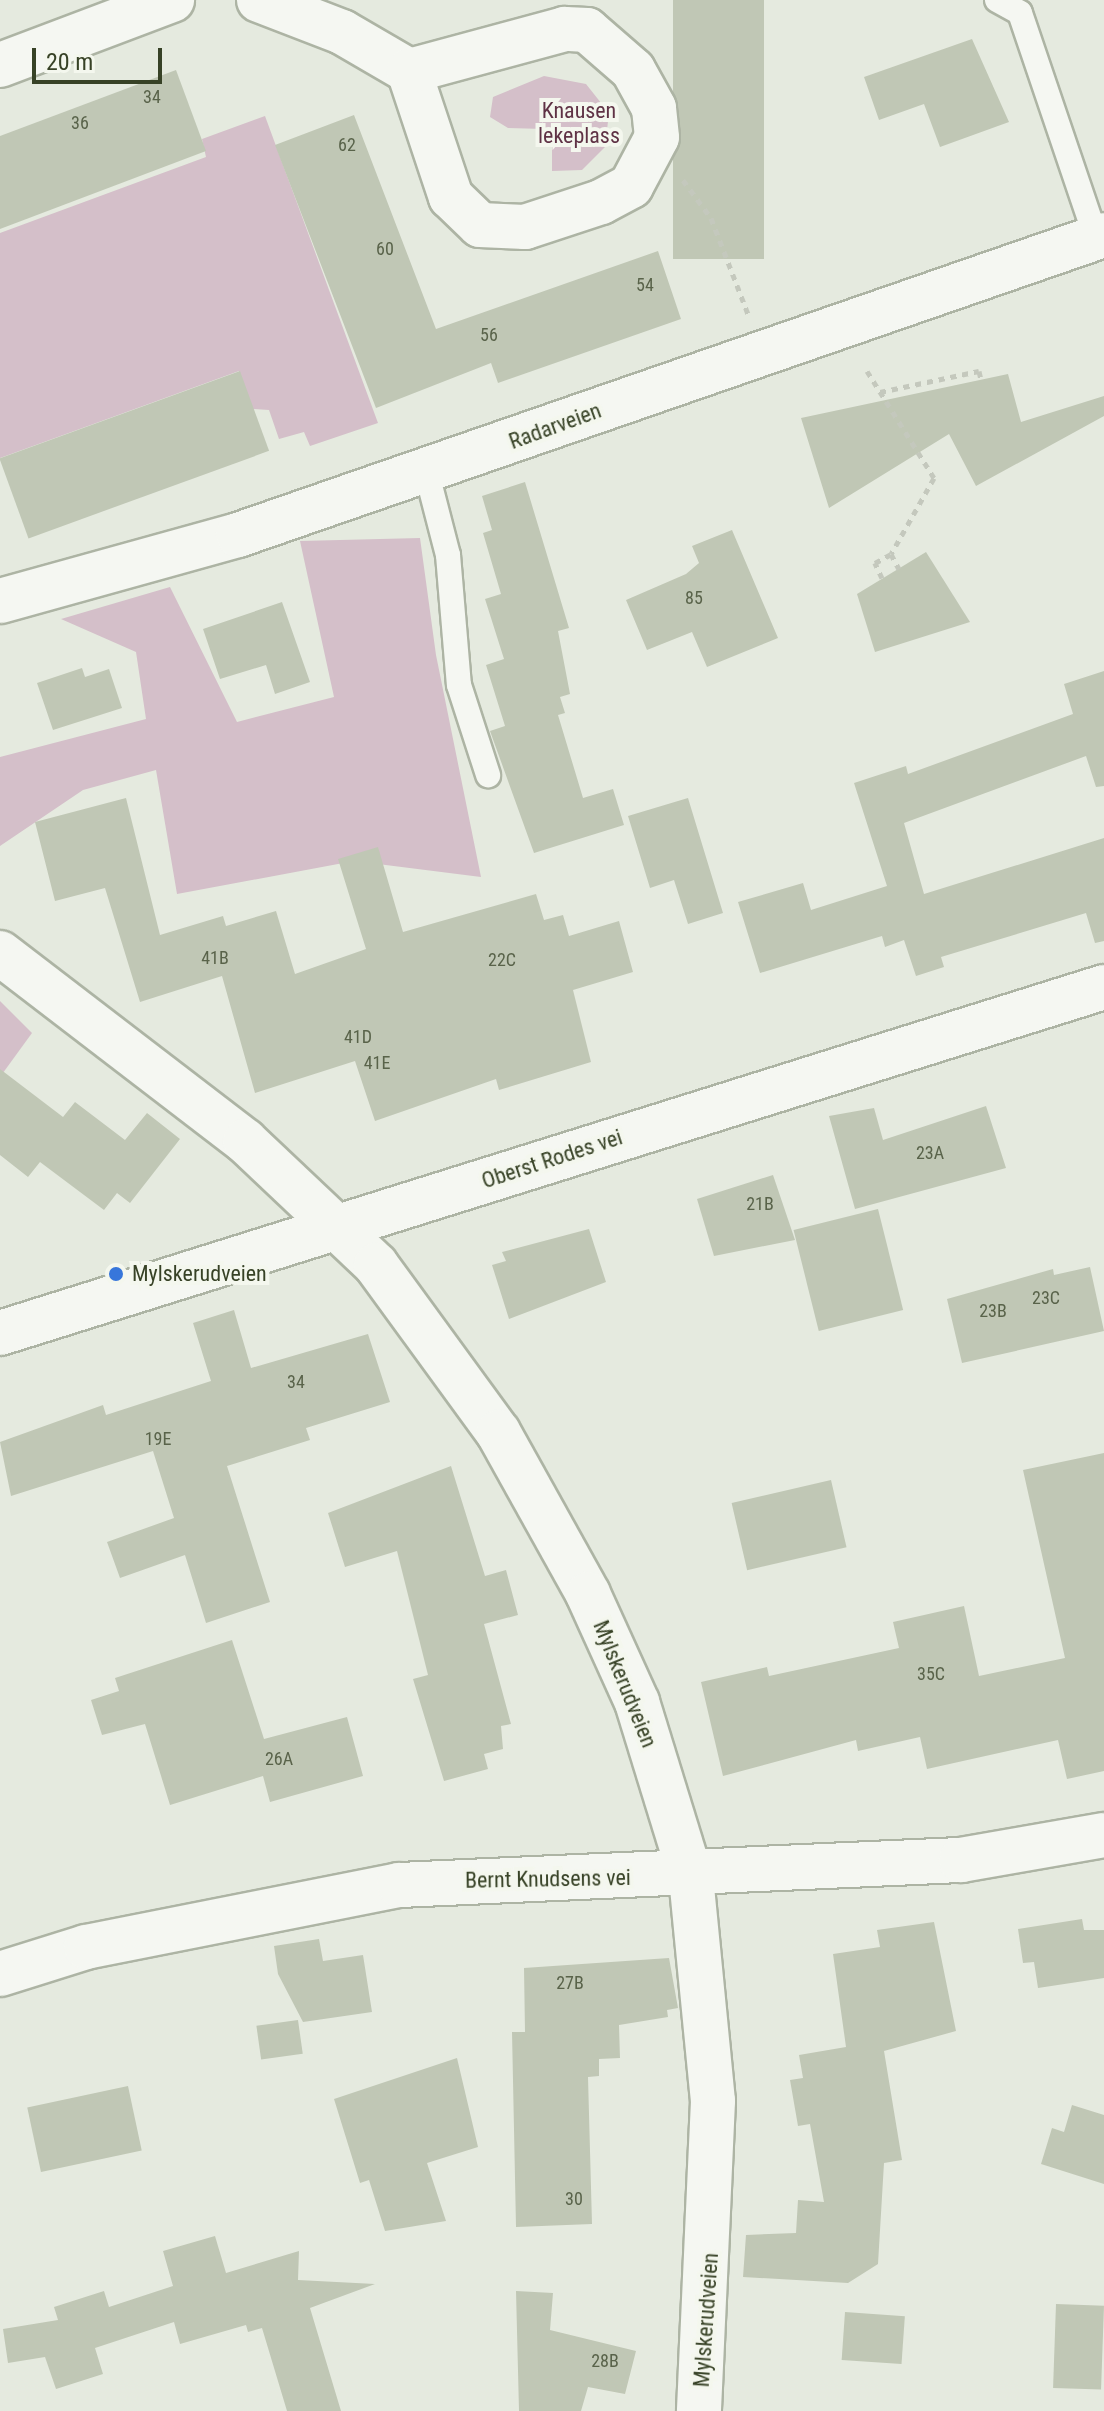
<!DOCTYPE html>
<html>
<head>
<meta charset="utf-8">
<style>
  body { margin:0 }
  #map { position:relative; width:1104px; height:2411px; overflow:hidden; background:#e5eadf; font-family:"Roboto Condensed",sans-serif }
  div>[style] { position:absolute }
  .green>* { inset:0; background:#d4bfc9 }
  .building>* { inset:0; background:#c0c7b5; transform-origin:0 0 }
  .path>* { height:5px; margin-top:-2.5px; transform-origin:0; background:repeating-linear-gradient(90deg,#c4c8bd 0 6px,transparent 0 12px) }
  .roads { filter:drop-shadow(2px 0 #adb4a4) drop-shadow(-2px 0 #adb4a4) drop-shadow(0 2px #adb4a4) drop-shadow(0 -2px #adb4a4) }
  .service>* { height:24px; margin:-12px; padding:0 12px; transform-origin:12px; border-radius:12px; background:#f5f7f2 }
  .minor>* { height:44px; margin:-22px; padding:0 22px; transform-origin:22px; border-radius:22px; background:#f5f7f2 }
  .tertiary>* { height:44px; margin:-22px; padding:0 22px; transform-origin:22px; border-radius:22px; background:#f5f7f2 }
  .dots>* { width:22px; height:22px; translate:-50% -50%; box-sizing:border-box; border:4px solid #f4f7ee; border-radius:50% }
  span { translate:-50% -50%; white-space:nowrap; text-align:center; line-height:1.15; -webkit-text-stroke:8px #f4f7ee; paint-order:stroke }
  .number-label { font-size:18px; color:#59634a }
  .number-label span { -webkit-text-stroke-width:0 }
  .park-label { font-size:22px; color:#5f3245 }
  .street-label { font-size:22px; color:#374226 }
  .poi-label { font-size:22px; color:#374226 }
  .left { translate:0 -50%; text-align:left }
  .scale { position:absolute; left:32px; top:48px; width:130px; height:36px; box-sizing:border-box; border:4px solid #374226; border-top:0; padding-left:10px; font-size:24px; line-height:28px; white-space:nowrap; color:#374226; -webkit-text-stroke:6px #f4f7ee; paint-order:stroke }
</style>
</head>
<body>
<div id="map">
  <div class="green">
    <i style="clip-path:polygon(544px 76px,586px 84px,609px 113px,605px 147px,582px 170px,552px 171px,552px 139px,544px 129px,508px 128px,490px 117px,493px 97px)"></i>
    <i style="clip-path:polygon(265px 116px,378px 423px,310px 446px,304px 432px,279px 439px,269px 410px,253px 409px,239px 371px,0 458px,0 233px,206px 157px,202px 139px)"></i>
    <i style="clip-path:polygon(420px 538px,436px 655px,481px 877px,354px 861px,177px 894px,156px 770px,83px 790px,0 846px,0 757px,146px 719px,136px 652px,61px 619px,170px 587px,237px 722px,334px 697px,300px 541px)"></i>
    <i style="clip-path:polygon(0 1001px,32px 1033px,0 1077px)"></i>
  </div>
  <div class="building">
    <i style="left:673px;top:0;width:91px;height:259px"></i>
    <i style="clip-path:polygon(972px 39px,1009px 122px,940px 147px,924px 104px,879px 120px,864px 77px)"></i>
    <i style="clip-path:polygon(176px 70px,206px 151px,0 229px,0 136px)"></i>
    <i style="clip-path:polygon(354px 115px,436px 329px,658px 251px,681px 319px,498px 383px,491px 363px,376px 408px,275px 145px)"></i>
    <i style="left:240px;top:371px;width:85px;height:256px;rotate:70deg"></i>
    <i style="clip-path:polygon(1008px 374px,1021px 422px,1104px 396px,1104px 416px,976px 486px,949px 434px,829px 508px,801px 418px)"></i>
    <i style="clip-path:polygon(525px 482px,569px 628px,558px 631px,570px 694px,560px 697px,565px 713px,558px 715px,583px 798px,613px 789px,624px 825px,534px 853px,490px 731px,505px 726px,486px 665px,504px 659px,485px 599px,501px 594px,483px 533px,492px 530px,482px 496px)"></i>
    <i style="clip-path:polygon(732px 530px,778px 638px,707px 667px,692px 632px,647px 650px,626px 600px,686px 574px,699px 563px,692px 546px)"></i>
    <i style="clip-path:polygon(926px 552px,970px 622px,875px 652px,857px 594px)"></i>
    <i style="clip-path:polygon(282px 602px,310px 682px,275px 694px,266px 665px,220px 679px,203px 629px)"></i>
    <i style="clip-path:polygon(82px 668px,85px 677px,109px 669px,122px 708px,53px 730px,37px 683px)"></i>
    <i style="clip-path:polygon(1104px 671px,1104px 786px,1096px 787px,1086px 756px,904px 823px,924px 894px,1104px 838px,1104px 941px,1095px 943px,1086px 913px,941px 957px,944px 967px,916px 976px,904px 940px,885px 947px,882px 936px,760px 973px,738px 902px,803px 883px,811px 910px,887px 886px,854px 783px,906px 766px,908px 774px,1073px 714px,1064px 684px)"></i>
    <i style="clip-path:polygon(126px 798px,160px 935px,223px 916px,226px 926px,276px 911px,295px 974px,366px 949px,338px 859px,378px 847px,403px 932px,536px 894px,544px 920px,563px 915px,569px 936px,619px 921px,633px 972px,573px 990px,591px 1062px,499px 1090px,496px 1079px,375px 1121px,355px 1061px,255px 1093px,222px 976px,140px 1002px,105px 888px,55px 901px,35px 822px)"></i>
    <i style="clip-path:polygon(688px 798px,723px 913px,688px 924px,674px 880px,650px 888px,628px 816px)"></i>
    <i style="clip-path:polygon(0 1069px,63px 1117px,75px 1102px,125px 1140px,147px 1113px,180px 1139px,130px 1203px,117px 1193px,104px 1210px,40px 1162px,28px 1177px,0 1155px)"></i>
    <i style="clip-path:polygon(986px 1106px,1006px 1168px,855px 1209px,829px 1116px,874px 1108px,883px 1140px)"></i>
    <i style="clip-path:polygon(773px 1175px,795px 1240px,714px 1256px,697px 1199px)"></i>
    <i style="left:878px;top:1209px;width:104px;height:87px;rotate:76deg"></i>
    <i style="clip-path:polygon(589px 1229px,606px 1282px,509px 1319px,492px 1265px,506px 1261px,502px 1252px)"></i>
    <i style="clip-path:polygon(1090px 1267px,1104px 1331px,962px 1363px,947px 1299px,1053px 1269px,1054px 1275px)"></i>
    <i style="clip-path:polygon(234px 1310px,251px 1368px,368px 1334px,390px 1402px,306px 1428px,310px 1440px,227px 1466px,270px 1602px,206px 1623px,185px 1555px,120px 1578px,107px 1542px,174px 1518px,153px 1451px,11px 1496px,0 1442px,103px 1405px,106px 1415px,211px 1381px,193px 1323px)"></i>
    <i style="clip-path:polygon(1104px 1453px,1104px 1771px,1067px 1779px,1058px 1740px,927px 1769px,920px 1737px,858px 1751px,856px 1740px,723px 1776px,701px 1682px,767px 1667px,769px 1676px,899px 1648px,893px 1622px,964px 1606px,979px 1676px,1065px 1658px,1023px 1470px)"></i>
    <i style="clip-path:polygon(451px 1466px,485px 1576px,506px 1570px,518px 1615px,484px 1624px,511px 1724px,501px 1726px,503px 1749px,484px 1754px,488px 1769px,444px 1781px,413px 1679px,428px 1675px,397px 1551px,345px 1567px,328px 1513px)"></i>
    <i style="left:831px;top:1480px;width:69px;height:102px;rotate:77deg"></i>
    <i style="clip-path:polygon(232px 1640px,264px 1739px,347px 1717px,363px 1776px,270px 1802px,263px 1776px,170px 1805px,145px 1724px,102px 1735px,91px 1700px,119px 1691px,115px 1678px)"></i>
    <i style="clip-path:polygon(1082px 1919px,1084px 1930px,1104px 1930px,1104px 1978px,1038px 1988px,1034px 1962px,1023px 1963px,1018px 1929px)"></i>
    <i style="clip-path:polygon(934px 1922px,956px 2031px,884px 2051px,902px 2160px,884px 2163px,878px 2264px,848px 2283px,743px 2277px,746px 2235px,796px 2233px,798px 2200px,824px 2202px,810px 2124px,798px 2126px,790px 2080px,803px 2078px,799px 2055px,846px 2047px,833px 1954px,880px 1947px,877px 1930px)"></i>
    <i style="clip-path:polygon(319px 1939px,323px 1961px,363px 1955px,372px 2012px,303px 2022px,278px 1974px,274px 1946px)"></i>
    <i style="clip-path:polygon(669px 1958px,678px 2008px,667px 2010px,668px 2017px,619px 2025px,620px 2058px,599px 2059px,599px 2076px,588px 2077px,592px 2224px,516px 2227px,512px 2032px,525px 2032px,524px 1968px)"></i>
    <i style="left:298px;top:2020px;width:34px;height:42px;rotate:82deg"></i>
    <i style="clip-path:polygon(457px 2058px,478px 2147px,427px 2163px,446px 2221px,385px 2231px,369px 2180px,360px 2183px,334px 2099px)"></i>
    <i style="left:128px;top:2086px;width:66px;height:103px;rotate:78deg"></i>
    <i style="clip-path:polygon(1072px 2105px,1104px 2115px,1104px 2184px,1041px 2164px,1052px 2128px,1064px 2132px)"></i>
    <i style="clip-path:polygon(215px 2236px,226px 2273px,299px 2251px,298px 2280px,375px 2284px,310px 2308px,341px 2411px,287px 2411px,262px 2328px,248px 2332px,246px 2325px,180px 2344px,174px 2322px,95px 2348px,103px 2374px,56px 2389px,45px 2357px,8px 2363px,3px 2329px,58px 2320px,54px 2307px,104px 2291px,109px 2307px,173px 2286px,163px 2251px)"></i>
    <i style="clip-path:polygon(516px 2291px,553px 2293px,550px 2330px,636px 2351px,625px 2394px,588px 2387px,581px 2411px,519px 2411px)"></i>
    <i style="left:1056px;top:2304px;width:48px;height:84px;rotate:2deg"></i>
    <i style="left:845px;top:2312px;width:60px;height:48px;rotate:4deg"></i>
  </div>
  <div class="path">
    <i style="left:683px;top:180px;width:47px;rotate:53.6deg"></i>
    <i style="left:711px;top:218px;width:103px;rotate:68.9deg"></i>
    <i style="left:867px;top:371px;width:126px;rotate:57.9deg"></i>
    <i style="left:934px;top:478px;width:87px;rotate:119.5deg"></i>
    <i style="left:891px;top:554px;width:17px;rotate:62deg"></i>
    <i style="left:880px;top:392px;width:101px;rotate:-12deg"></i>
    <i style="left:979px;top:371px;width:9px;rotate:77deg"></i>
    <i style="left:882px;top:578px;width:17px;rotate:-115deg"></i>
    <i style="left:875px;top:563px;width:18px;rotate:-29deg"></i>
  </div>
  <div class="roads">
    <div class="service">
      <i style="left:997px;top:0;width:26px;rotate:29deg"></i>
      <i style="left:1020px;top:13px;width:237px;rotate:71.3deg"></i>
      <i style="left:426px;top:470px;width:88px;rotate:75.5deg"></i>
      <i style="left:448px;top:555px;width:130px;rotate:85.2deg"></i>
      <i style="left:459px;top:685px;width:95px;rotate:72.1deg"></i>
    </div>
    <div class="minor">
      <i style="left:259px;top:0;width:89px;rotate:21.1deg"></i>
      <i style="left:342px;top:32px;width:78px;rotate:30.2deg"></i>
      <i style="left:409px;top:71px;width:133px;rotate:71.6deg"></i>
      <i style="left:451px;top:197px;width:40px;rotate:44deg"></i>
      <i style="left:480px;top:225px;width:45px;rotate:2.5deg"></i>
      <i style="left:525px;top:227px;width:80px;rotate:-18.2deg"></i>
      <i style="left:601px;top:202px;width:34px;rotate:-28deg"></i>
      <i style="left:631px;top:186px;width:55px;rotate:-62deg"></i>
      <i style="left:657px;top:137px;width:29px;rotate:-96deg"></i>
      <i style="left:654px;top:108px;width:43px;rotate:-118.9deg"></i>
      <i style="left:633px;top:70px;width:61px;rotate:-139deg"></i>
      <i style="left:587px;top:30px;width:22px;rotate:-177deg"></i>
      <i style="left:565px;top:29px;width:162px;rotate:164.9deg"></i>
      <i style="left:0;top:65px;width:184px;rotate:-20.7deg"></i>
      <i style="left:0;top:601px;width:247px;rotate:-15.5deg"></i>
      <i style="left:238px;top:535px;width:916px;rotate:-19.11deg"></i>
      <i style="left:0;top:953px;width:309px;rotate:37.5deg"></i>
      <i style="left:245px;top:1141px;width:180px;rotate:43.4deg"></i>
      <i style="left:376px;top:1265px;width:207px;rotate:53.9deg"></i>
      <i style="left:498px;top:1432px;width:185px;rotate:60.9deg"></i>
      <i style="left:588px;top:1594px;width:119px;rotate:65.6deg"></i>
      <i style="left:637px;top:1702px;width:183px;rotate:72.9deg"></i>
      <i style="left:691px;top:1877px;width:225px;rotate:84.4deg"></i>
      <i style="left:713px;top:2101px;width:310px;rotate:92.6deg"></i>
      <i style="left:0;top:1974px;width:90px;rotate:-17.4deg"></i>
      <i style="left:86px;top:1947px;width:319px;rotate:-11.2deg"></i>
      <i style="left:399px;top:1885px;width:563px;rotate:-2.55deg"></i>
      <i style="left:961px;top:1860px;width:145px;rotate:-9.9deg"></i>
    </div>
    <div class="tertiary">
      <i style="left:0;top:1333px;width:1157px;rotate:-17.4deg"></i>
    </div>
  </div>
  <div class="dots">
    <i style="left:116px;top:1274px;background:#3776db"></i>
  </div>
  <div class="number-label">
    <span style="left:152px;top:97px">34</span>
    <span style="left:80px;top:123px">36</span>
    <span style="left:347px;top:145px">62</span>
    <span style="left:385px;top:249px">60</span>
    <span style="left:645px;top:285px">54</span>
    <span style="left:489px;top:335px">56</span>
    <span style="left:694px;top:598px">85</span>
    <span style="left:215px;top:958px">41B</span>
    <span style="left:502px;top:960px">22C</span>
    <span style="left:358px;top:1037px">41D</span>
    <span style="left:377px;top:1063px">41E</span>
    <span style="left:930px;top:1153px">23A</span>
    <span style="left:760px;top:1204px">21B</span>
    <span style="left:1046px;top:1298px">23C</span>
    <span style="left:993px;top:1311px">23B</span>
    <span style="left:296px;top:1382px">34</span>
    <span style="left:158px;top:1439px">19E</span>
    <span style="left:931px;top:1674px">35C</span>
    <span style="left:279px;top:1759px">26A</span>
    <span style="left:570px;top:1983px">27B</span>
    <span style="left:574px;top:2199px">30</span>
    <span style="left:605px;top:2361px">28B</span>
  </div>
  <div class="park-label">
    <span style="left:579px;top:123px">Knausen<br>lekeplass</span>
  </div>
  <div class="street-label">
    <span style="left:555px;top:426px;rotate:-20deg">Radarveien</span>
    <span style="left:552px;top:1159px;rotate:-18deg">Oberst Rodes vei</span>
    <span style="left:625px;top:1684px;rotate:68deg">Mylskerudveien</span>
    <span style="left:548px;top:1879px;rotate:-1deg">Bernt Knudsens vei</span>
    <span style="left:706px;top:2320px;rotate:-86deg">Mylskerudveien</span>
  </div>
  <div class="poi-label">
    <span class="left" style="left:132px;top:1274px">Mylskerudveien</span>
  </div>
  <div class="scale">20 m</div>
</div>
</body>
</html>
